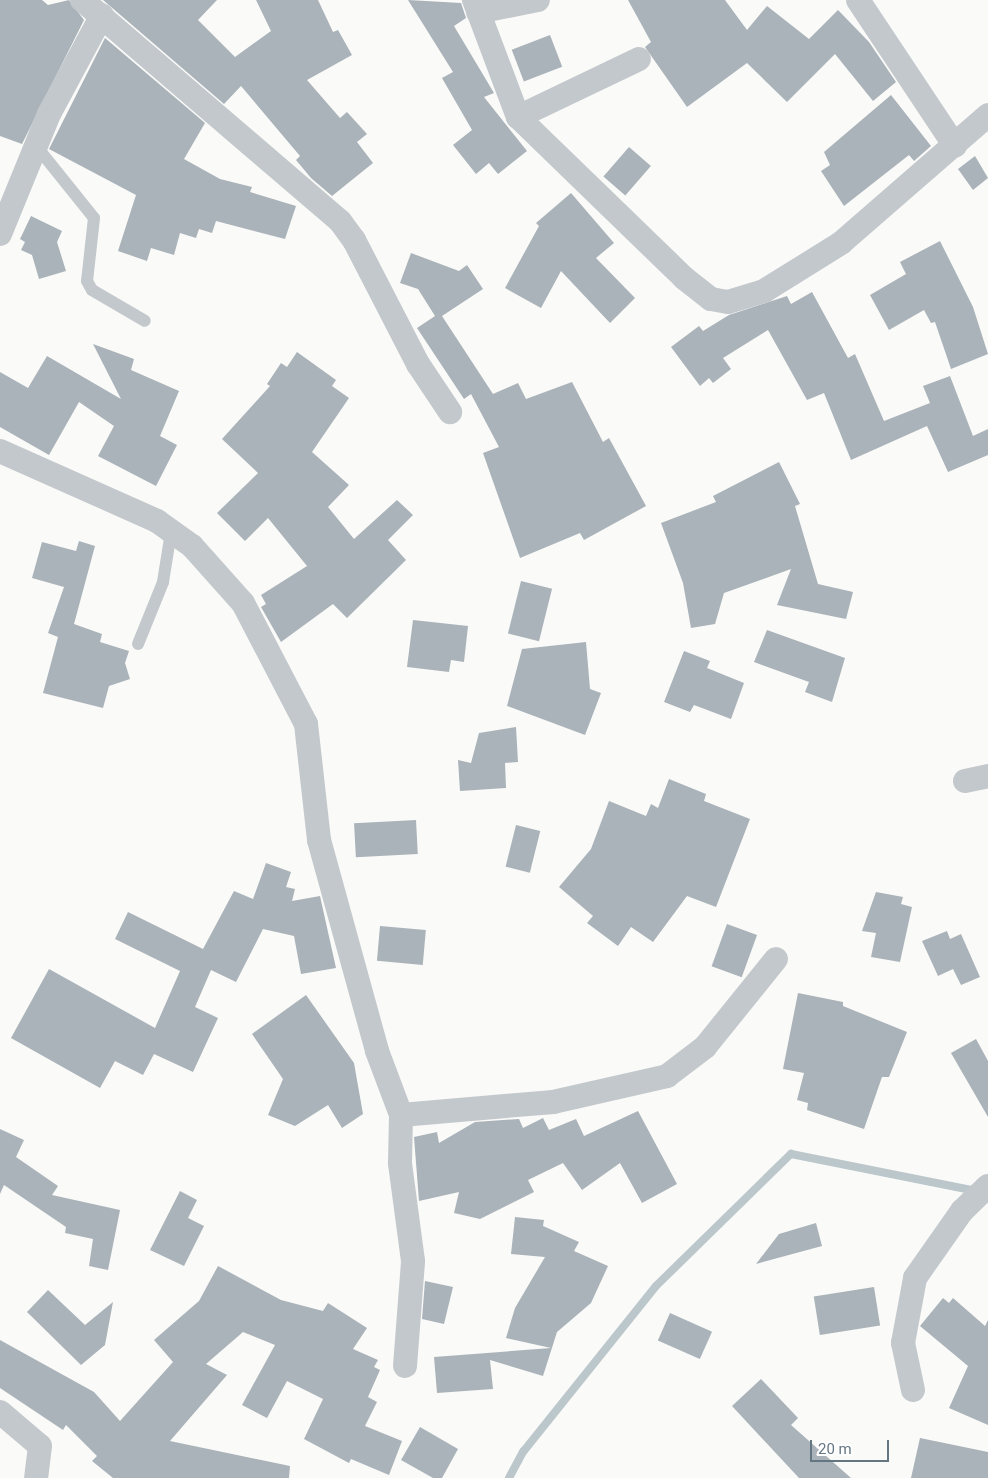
<!DOCTYPE html>
<html>
<head>
<meta charset="utf-8">
<style>
  body { margin:0 }
  #map { position:relative; width:988px; height:1478px; overflow:hidden; background:#fafaf8; font-family:Roboto,sans-serif }
  div>[style] { position:absolute }
  .stream>* { height:8px; margin:-4px; padding:0 4px; transform-origin:4px; border-radius:4px; background:#bbc7cb }
  .building>* { inset:0; background:#aab3b9; transform-origin:0 0 }
  .service>* { height:12px; margin:-6px; padding:0 6px; transform-origin:6px; border-radius:6px; background:#c3c8cc }
  .minor>* { height:24px; margin:-12px; padding:0 12px; transform-origin:12px; border-radius:12px; background:#c3c8cc }
  span { translate:-50% -50%; white-space:nowrap; text-align:center; line-height:1.15; -webkit-text-stroke:5px #fff; paint-order:stroke }
  .scale { position:absolute; left:810px; top:1440px; width:79px; height:22px; box-sizing:border-box; border:2px solid #657683; border-top:0; padding-left:6px; font-size:15px; line-height:18px; white-space:nowrap; color:#657683; -webkit-text-stroke:4px #fff; paint-order:stroke }
</style>
</head>
<body>
<div id="map">
  <div class="stream">
    <i style="left:509px;top:1478px;width:30px;rotate:-62deg"></i>
    <i style="left:523px;top:1452px;width:213px;rotate:-51.3deg"></i>
    <i style="left:656px;top:1286px;width:189px;rotate:-44.4deg"></i>
    <i style="left:791px;top:1154px;width:189px;rotate:11.3deg"></i>
  </div>
  <div class="building">
    <i style="clip-path:polygon(0 0,42px 0,48px 5px,69px 0,84px 20px,22px 144px,0 136px)"></i>
    <i style="clip-path:polygon(103px 0,217px 0,198px 20px,235px 57px,271px 31px,256px 0,318px 0,333px 32px,338px 30px,352px 55px,307px 80px,340px 118px,347px 112px,367px 134px,357px 142px,373px 163px,332px 196px,311px 178px,296px 160px,300px 156px,241px 86px,224px 104px)"></i>
    <i style="clip-path:polygon(408px 0,461px 3px,466px 18px,454px 26px,494px 93px,484px 97px,527px 151px,498px 174px,489px 163px,476px 174px,453px 145px,472px 130px,442px 78px,453px 72px)"></i>
    <i style="clip-path:polygon(628px 0,725px 0,747px 30px,767px 6px,809px 39px,838px 10px,869px 42px,896px 82px,873px 101px,835px 54px,787px 102px,747px 63px,687px 107px,645px 47px,651px 42px)"></i>
    <i style="left:550px;top:35px;width:34px;height:41px;rotate:69deg"></i>
    <i style="clip-path:polygon(105px 38px,205px 123px,184px 159px,220px 179px,252px 187px,250px 192px,296px 206px,285px 239px,216px 221px,212px 233px,199px 229px,196px 238px,180px 233px,174px 255px,151px 248px,147px 261px,118px 251px,136px 195px,49px 149px)"></i>
    <i style="clip-path:polygon(891px 95px,931px 146px,914px 161px,909px 155px,844px 206px,821px 171px,830px 165px,824px 152px)"></i>
    <i style="left:629px;top:147px;width:29px;height:39px;rotate:41deg"></i>
    <i style="clip-path:polygon(975px 156px,988px 178px,973px 190px,958px 169px)"></i>
    <i style="clip-path:polygon(571px 193px,614px 243px,596px 258px,635px 298px,610px 323px,561px 271px,541px 308px,505px 288px,539px 226px,536px 223px)"></i>
    <i style="clip-path:polygon(31px 216px,62px 231px,57px 242px,66px 271px,39px 279px,32px 255px,21px 250px,25px 242px,20px 239px)"></i>
    <i style="clip-path:polygon(940px 241px,973px 307px,988px 354px,951px 369px,935px 322px,931px 323px,924px 310px,889px 330px,870px 295px,906px 274px,900px 262px)"></i>
    <i style="clip-path:polygon(411px 253px,459px 271px,467px 265px,483px 289px,442px 316px,493px 394px,518px 383px,526px 399px,572px 382px,603px 442px,609px 438px,646px 506px,584px 540px,580px 533px,520px 558px,483px 453px,499px 447px,471px 394px,464px 399px,417px 328px,435px 316px,418px 289px,400px 283px)"></i>
    <i style="clip-path:polygon(812px 292px,848px 358px,855px 354px,884px 421px,930px 403px,923px 386px,950px 376px,973px 436px,988px 429px,988px 455px,948px 472px,927px 426px,851px 460px,824px 393px,807px 400px,768px 330px,723px 358px,731px 369px,713px 383px,709px 378px,700px 386px,671px 347px,699px 326px,703px 331px,729px 315px,787px 296px,791px 304px)"></i>
    <i style="clip-path:polygon(93px 344px,134px 359px,131px 370px,179px 391px,160px 436px,177px 445px,156px 486px,98px 456px,114px 426px,79px 402px,49px 455px,0 427px,0 372px,28px 388px,47px 356px,121px 399px)"></i>
    <i style="clip-path:polygon(297px 352px,336px 380px,332px 386px,349px 398px,312px 452px,349px 485px,328px 507px,354px 539px,397px 500px,413px 515px,388px 540px,406px 560px,347px 618px,333px 604px,281px 642px,261px 607px,266px 604px,261px 595px,307px 566px,268px 518px,245px 541px,217px 513px,258px 473px,222px 439px,270px 386px,267px 384px,281px 363px,287px 367px)"></i>
    <i style="clip-path:polygon(779px 462px,800px 504px,795px 506px,818px 584px,853px 592px,846px 619px,777px 605px,791px 569px,724px 593px,715px 624px,691px 628px,683px 583px,661px 523px,716px 502px,713px 496px)"></i>
    <i style="clip-path:polygon(79px 541px,95px 546px,74px 624px,102px 634px,100px 642px,129px 651px,125px 663px,130px 679px,109px 686px,103px 708px,43px 693px,58px 637px,48px 633px,64px 587px,32px 578px,42px 542px,76px 551px)"></i>
    <i style="left:521px;top:581px;width:32px;height:54px;rotate:14deg"></i>
    <i style="clip-path:polygon(413px 620px,468px 626px,464px 662px,451px 660px,449px 672px,407px 667px)"></i>
    <i style="clip-path:polygon(767px 630px,845px 658px,832px 702px,805px 692px,809px 682px,754px 662px)"></i>
    <i style="clip-path:polygon(586px 642px,590px 689px,601px 693px,585px 735px,507px 706px,522px 649px)"></i>
    <i style="clip-path:polygon(684px 651px,710px 661px,707px 668px,744px 683px,731px 719px,694px 705px,690px 712px,664px 702px)"></i>
    <i style="clip-path:polygon(516px 727px,518px 762px,505px 763px,506px 788px,460px 791px,458px 760px,471px 763px,479px 733px)"></i>
    <i style="clip-path:polygon(669px 779px,706px 794px,704px 801px,750px 819px,716px 907px,687px 896px,653px 942px,631px 927px,618px 946px,587px 923px,593px 916px,559px 887px,591px 849px,609px 801px,646px 816px,651px 804px,658px 808px)"></i>
    <i style="left:416px;top:820px;width:34px;height:62px;rotate:87deg"></i>
    <i style="left:516px;top:825px;width:25px;height:43px;rotate:14deg"></i>
    <i style="clip-path:polygon(266px 863px,291px 872px,286px 887px,295px 889px,292px 901px,320px 896px,336px 968px,301px 974px,294px 936px,263px 929px,236px 982px,211px 970px,195px 1007px,218px 1018px,193px 1072px,154px 1054px,143px 1075px,115px 1061px,100px 1088px,11px 1038px,49px 969px,155px 1028px,180px 971px,115px 939px,128px 912px,203px 949px,234px 891px,253px 899px)"></i>
    <i style="clip-path:polygon(876px 892px,903px 897px,901px 904px,912px 907px,900px 962px,871px 957px,876px 933px,862px 931px)"></i>
    <i style="left:727px;top:924px;width:32px;height:45px;rotate:20deg"></i>
    <i style="left:380px;top:926px;width:46px;height:35px;rotate:5deg"></i>
    <i style="clip-path:polygon(947px 931px,950px 939px,961px 934px,980px 977px,961px 985px,953px 969px,938px 976px,922px 941px)"></i>
    <i style="clip-path:polygon(798px 993px,843px 1002px,843px 1006px,907px 1032px,889px 1077px,882px 1077px,864px 1129px,807px 1110px,808px 1103px,797px 1100px,804px 1073px,783px 1069px)"></i>
    <i style="clip-path:polygon(306px 995px,354px 1063px,363px 1114px,342px 1128px,328px 1105px,295px 1126px,268px 1115px,283px 1079px,252px 1034px)"></i>
    <i style="clip-path:polygon(976px 1039px,988px 1061px,988px 1117px,951px 1053px)"></i>
    <i style="clip-path:polygon(638px 1111px,677px 1184px,642px 1203px,620px 1163px,582px 1190px,563px 1163px,528px 1180px,534px 1192px,480px 1219px,454px 1213px,459px 1192px,419px 1201px,414px 1137px,437px 1132px,439px 1143px,475px 1122px,519px 1119px,523px 1128px,543px 1118px,549px 1130px,576px 1119px,584px 1136px)"></i>
    <i style="clip-path:polygon(0 1129px,24px 1140px,16px 1157px,58px 1186px,52px 1195px,120px 1210px,108px 1270px,89px 1266px,93px 1239px,65px 1233px,66px 1227px,4px 1185px,0 1194px)"></i>
    <i style="clip-path:polygon(180px 1191px,197px 1200px,188px 1218px,204px 1226px,184px 1266px,150px 1250px)"></i>
    <i style="clip-path:polygon(515px 1217px,544px 1220px,543px 1226px,579px 1242px,574px 1251px,608px 1266px,591px 1303px,557px 1332px,543px 1376px,490px 1360px,493px 1389px,437px 1393px,434px 1357px,551px 1348px,506px 1338px,515px 1308px,545px 1257px,511px 1254px)"></i>
    <i style="clip-path:polygon(816px 1223px,822px 1246px,756px 1264px,779px 1234px)"></i>
    <i style="clip-path:polygon(218px 1266px,281px 1300px,323px 1311px,328px 1303px,367px 1328px,353px 1349px,378px 1360px,374px 1367px,380px 1370px,368px 1397px,377px 1402px,365px 1426px,402px 1441px,389px 1475px,351px 1459px,349px 1463px,304px 1439px,323px 1399px,287px 1381px,267px 1418px,242px 1405px,275px 1345px,243px 1332px,206px 1364px,227px 1375px,170px 1441px,290px 1466px,289px 1478px,113px 1478px,92px 1461px,97px 1456px,66px 1425px,63px 1430px,0 1388px,0 1340px,94px 1392px,120px 1421px,173px 1362px,154px 1340px,199px 1301px)"></i>
    <i style="clip-path:polygon(425px 1281px,453px 1287px,444px 1324px,422px 1319px)"></i>
    <i style="left:874px;top:1287px;width:39px;height:61px;rotate:81deg"></i>
    <i style="clip-path:polygon(48px 1290px,85px 1325px,113px 1302px,105px 1345px,81px 1365px,27px 1312px)"></i>
    <i style="clip-path:polygon(943px 1298px,949px 1303px,953px 1298px,985px 1326px,988px 1320px,988px 1425px,949px 1408px,968px 1366px,920px 1326px)"></i>
    <i style="left:670px;top:1313px;width:46px;height:30px;rotate:24deg"></i>
    <i style="clip-path:polygon(761px 1379px,798px 1418px,791px 1425px,851px 1478px,799px 1478px,732px 1406px)"></i>
    <i style="clip-path:polygon(420px 1427px,458px 1449px,442px 1478px,433px 1478px,401px 1460px)"></i>
    <i style="clip-path:polygon(920px 1438px,988px 1452px,988px 1478px,911px 1478px)"></i>
  </div>
  <div class="service">
    <i style="left:37px;top:147px;width:91px;rotate:51.2deg"></i>
    <i style="left:94px;top:218px;width:63px;rotate:96.3deg"></i>
    <i style="left:87px;top:281px;width:10px;rotate:61deg"></i>
    <i style="left:92px;top:290px;width:61px;rotate:30.3deg"></i>
    <i style="left:138px;top:644px;width:67px;rotate:-68deg"></i>
    <i style="left:163px;top:582px;width:51px;rotate:-80.9deg"></i>
  </div>
  <div class="minor">
    <i style="left:82px;top:0;width:340px;rotate:40.6deg"></i>
    <i style="left:340px;top:221px;width:24px;rotate:54deg"></i>
    <i style="left:354px;top:240px;width:140px;rotate:62.7deg"></i>
    <i style="left:418px;top:364px;width:58px;rotate:56.3deg"></i>
    <i style="left:474px;top:0;width:125px;rotate:69.4deg"></i>
    <i style="left:518px;top:117px;width:134px;rotate:-25.6deg"></i>
    <i style="left:858px;top:0;width:175px;rotate:56.4deg"></i>
    <i style="left:478px;top:12px;width:61px;rotate:-11.3deg"></i>
    <i style="left:518px;top:117px;width:231px;rotate:44.1deg"></i>
    <i style="left:684px;top:278px;width:34px;rotate:38deg"></i>
    <i style="left:711px;top:299px;width:17px;rotate:10deg"></i>
    <i style="left:728px;top:302px;width:38px;rotate:-17deg"></i>
    <i style="left:764px;top:291px;width:91px;rotate:-31.9deg"></i>
    <i style="left:841px;top:243px;width:195px;rotate:-41deg"></i>
    <i style="left:0;top:234px;width:130px;rotate:-67.8deg"></i>
    <i style="left:49px;top:114px;width:112px;rotate:-61.8deg"></i>
    <i style="left:0;top:451px;width:172px;rotate:24deg"></i>
    <i style="left:157px;top:521px;width:43px;rotate:35.5deg"></i>
    <i style="left:192px;top:546px;width:76px;rotate:48.2deg"></i>
    <i style="left:243px;top:603px;width:136px;rotate:62.5deg"></i>
    <i style="left:306px;top:724px;width:117px;rotate:83.6deg"></i>
    <i style="left:319px;top:840px;width:219px;rotate:74.6deg"></i>
    <i style="left:377px;top:1051px;width:68px;rotate:69.4deg"></i>
    <i style="left:965px;top:781px;width:24px;rotate:-12deg"></i>
    <i style="left:405px;top:1366px;width:105px;rotate:-85.6deg"></i>
    <i style="left:413px;top:1261px;width:99px;rotate:-97.6deg"></i>
    <i style="left:400px;top:1163px;width:48px;rotate:-88.8deg"></i>
    <i style="left:401px;top:1115px;width:153px;rotate:-4.9deg"></i>
    <i style="left:553px;top:1102px;width:117px;rotate:-12.8deg"></i>
    <i style="left:667px;top:1076px;width:48px;rotate:-37.3deg"></i>
    <i style="left:705px;top:1047px;width:113px;rotate:-51.1deg"></i>
    <i style="left:913px;top:1390px;width:48px;rotate:-102deg"></i>
    <i style="left:903px;top:1343px;width:66px;rotate:-79.5deg"></i>
    <i style="left:915px;top:1278px;width:82px;rotate:-55deg"></i>
    <i style="left:962px;top:1211px;width:36px;rotate:-44deg"></i>
    <i style="left:0;top:1412px;width:52px;rotate:40.4deg"></i>
    <i style="left:40px;top:1446px;width:32px;rotate:97deg"></i>
  </div>
  <div class="scale">20 m</div>
</div>
</body>
</html>
